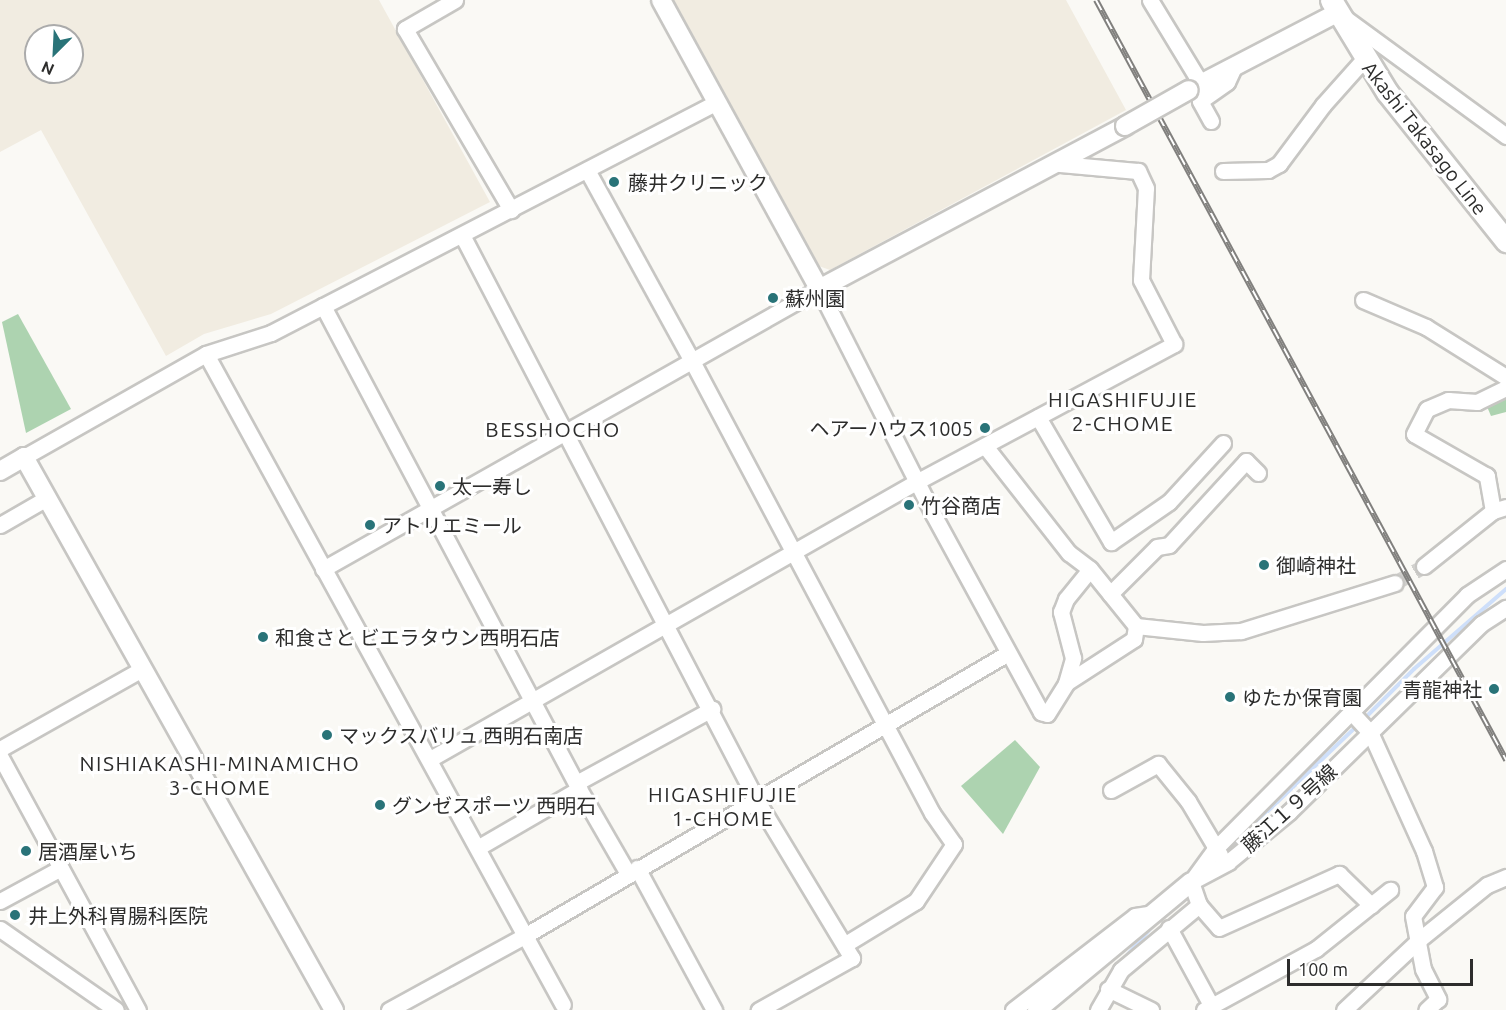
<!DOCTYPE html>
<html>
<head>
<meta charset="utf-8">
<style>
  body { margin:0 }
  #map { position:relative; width:1506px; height:1010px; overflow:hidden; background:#faf9f5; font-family:Ubuntu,"Noto Sans JP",sans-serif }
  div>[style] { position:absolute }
  .built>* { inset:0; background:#f1ece1 }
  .green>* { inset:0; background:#add3b0 }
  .stream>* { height:4px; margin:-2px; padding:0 2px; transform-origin:2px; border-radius:2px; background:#cedffa }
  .minor-tunnel>* { height:15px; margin-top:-7.5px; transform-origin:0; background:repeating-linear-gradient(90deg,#d1d0cd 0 15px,transparent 0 23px) }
  .roads { filter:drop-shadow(2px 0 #c7c6c3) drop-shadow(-2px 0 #c7c6c3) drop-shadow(0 2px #c7c6c3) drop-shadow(0 -2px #c7c6c3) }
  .minor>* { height:15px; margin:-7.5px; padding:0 7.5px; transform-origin:7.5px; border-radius:7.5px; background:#fff }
  .tertiary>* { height:18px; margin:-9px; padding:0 9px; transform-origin:9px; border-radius:9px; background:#fff }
  .secondary>* { height:21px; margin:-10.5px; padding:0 10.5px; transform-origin:10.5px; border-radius:10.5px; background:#fff }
  .rail>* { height:6px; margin-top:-3px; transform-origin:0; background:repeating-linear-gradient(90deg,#fff 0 11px,#81807e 0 22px); box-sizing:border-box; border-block:2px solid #81807e }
  .bridges { filter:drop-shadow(2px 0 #c7c6c3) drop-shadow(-2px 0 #c7c6c3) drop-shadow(0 2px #c7c6c3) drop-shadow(0 -2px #c7c6c3) }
  .tertiary-bridge>* { height:18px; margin:-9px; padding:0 9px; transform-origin:9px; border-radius:9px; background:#fff }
  .dots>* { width:16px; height:16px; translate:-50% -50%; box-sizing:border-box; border:3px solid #fff; border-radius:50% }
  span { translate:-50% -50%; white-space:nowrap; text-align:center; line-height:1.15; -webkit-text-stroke:6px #fff; paint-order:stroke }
  .street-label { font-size:20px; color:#2d2d2c }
  .poi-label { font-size:20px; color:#2d2d2c }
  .left { translate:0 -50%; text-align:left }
  .right { translate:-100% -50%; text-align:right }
  .neighbourhood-label { font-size:21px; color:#2d2d2c; letter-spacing:1.5px }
  .north { position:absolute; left:24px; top:24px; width:60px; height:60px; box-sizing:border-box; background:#fff; border:2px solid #ababab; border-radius:50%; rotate:204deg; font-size:16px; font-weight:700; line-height:24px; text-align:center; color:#2d2d2c }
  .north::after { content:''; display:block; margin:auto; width:21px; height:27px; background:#297378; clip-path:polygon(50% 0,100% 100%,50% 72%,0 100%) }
  .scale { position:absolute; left:1287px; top:959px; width:186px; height:27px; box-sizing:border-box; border:3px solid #2d2d2c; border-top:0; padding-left:8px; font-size:18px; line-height:21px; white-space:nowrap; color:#2d2d2c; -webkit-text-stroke:4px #fff; paint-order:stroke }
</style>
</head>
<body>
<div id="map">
  <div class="built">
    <i style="clip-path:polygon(evenodd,0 0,379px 0,490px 202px,271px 314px,204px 334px,166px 356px,41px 130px,0 152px,0 0,36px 36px,72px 36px,72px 72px,36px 72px,36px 36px)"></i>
    <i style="clip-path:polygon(672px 0,1066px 0,1126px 110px,830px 270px,816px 265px)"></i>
  </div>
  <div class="green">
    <i style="clip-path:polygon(18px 314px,71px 409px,26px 433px,2px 322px)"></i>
    <i style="clip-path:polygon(1506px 393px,1506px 412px,1491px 416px,1485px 402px)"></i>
    <i style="clip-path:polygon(1015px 740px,1040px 767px,1003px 834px,961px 786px)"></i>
  </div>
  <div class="stream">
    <i style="left:1363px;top:720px;width:72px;rotate:-45deg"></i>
    <i style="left:1414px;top:669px;width:122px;rotate:-41deg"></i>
    <i style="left:1225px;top:852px;width:184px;rotate:-43.7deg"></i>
    <i style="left:1122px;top:961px;width:52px;rotate:-48.9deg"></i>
  </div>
  <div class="minor-tunnel">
    <i style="left:1395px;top:583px;width:34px;rotate:-30deg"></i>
  </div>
  <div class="roads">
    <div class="minor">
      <i style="left:455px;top:0;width:58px;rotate:149.9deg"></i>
      <i style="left:405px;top:29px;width:210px;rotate:59.6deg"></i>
      <i style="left:1150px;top:0;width:98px;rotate:58.7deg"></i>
      <i style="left:1345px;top:18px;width:200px;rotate:36.2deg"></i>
      <i style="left:1211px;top:121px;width:23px;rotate:-119deg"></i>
      <i style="left:1200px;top:101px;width:33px;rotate:-35deg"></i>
      <i style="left:1227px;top:82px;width:17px;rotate:-65deg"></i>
      <i style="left:587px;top:170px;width:218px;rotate:61.2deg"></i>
      <i style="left:692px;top:361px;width:512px;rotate:62.03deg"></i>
      <i style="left:932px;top:813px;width:38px;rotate:55deg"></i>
      <i style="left:954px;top:844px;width:69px;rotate:123.7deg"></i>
      <i style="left:916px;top:901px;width:84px;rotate:148.6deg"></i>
      <i style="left:1223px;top:171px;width:45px;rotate:-1.3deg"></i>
      <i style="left:1268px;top:170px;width:13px;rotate:-29deg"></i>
      <i style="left:1279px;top:164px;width:74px;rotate:-53.3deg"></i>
      <i style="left:1323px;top:105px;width:62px;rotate:-48.3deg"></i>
      <i style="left:462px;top:235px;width:636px;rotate:62.47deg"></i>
      <i style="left:756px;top:799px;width:186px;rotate:58.9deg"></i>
      <i style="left:852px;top:958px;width:107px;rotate:150.8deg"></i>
      <i style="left:1363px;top:300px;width:69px;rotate:23.2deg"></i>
      <i style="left:1426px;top:327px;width:94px;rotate:32deg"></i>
      <i style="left:323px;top:306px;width:547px;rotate:62.08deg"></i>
      <i style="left:579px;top:789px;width:98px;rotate:60deg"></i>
      <i style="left:206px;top:354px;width:742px;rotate:61.26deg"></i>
      <i style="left:1038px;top:417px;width:145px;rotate:59.7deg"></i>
      <i style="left:1111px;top:542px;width:70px;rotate:-34.6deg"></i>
      <i style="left:1169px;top:502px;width:80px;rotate:-47.5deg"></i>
      <i style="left:985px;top:446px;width:136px;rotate:51.9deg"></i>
      <i style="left:1069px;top:553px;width:26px;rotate:37deg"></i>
      <i style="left:1090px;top:569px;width:73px;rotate:51.1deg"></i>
      <i style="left:1136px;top:626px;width:67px;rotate:6deg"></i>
      <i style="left:1203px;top:633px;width:38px;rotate:-3deg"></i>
      <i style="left:1241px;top:631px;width:161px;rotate:-17.3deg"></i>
      <i style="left:24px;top:457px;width:209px;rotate:-29.5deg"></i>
      <i style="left:206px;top:354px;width:68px;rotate:-17.9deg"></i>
      <i style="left:271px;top:333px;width:500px;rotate:-27.38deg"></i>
      <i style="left:1493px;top:511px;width:36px;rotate:-100deg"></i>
      <i style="left:1487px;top:476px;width:84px;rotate:-150.1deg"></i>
      <i style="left:1414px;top:434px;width:28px;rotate:-63deg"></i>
      <i style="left:1427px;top:409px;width:23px;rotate:-23deg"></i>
      <i style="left:1448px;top:400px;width:29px;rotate:4deg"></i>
      <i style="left:1477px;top:402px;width:32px;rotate:-26deg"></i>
      <i style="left:0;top:525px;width:54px;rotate:-29.9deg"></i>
      <i style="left:1424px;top:566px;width:88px;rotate:-38.6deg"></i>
      <i style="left:1493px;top:511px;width:14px;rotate:-17deg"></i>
      <i style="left:323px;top:569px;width:570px;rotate:-29.45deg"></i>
      <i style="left:819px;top:289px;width:252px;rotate:63.1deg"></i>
      <i style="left:933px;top:514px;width:226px;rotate:61.4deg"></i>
      <i style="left:1041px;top:712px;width:6px;rotate:18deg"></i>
      <i style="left:1047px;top:714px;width:36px;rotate:-58deg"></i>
      <i style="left:1066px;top:683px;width:26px;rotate:-74deg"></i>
      <i style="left:1073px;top:658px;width:48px;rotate:-104.6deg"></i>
      <i style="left:1061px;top:612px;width:14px;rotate:-69deg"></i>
      <i style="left:1066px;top:599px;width:38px;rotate:-51deg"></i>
      <i style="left:1110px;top:594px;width:66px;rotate:-45deg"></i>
      <i style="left:1157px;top:547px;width:12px;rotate:-9deg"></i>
      <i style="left:1169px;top:545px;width:114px;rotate:-47.5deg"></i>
      <i style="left:1246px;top:461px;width:17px;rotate:45deg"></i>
      <i style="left:1066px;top:683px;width:81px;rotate:-32.9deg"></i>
      <i style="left:1134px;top:639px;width:13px;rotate:-81deg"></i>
      <i style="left:1352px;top:713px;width:26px;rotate:47deg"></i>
      <i style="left:1370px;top:732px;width:131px;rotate:65.6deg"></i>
      <i style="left:1424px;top:851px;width:38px;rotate:73deg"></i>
      <i style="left:1435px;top:887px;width:36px;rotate:127deg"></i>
      <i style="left:1413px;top:916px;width:54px;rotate:79.3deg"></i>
      <i style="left:1423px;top:969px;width:34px;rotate:63deg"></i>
      <i style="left:1438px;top:999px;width:16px;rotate:137deg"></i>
      <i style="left:0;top:749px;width:161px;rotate:-29.4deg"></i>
      <i style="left:0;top:756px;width:289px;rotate:61.5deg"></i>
      <i style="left:430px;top:759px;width:559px;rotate:-29.68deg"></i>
      <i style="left:916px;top:482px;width:293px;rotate:-28.1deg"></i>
      <i style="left:1174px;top:344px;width:72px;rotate:-117.3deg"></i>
      <i style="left:1141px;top:280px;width:92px;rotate:-86.9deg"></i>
      <i style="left:1146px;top:188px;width:19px;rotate:-115deg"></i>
      <i style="left:1138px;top:171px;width:79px;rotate:-174.9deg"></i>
      <i style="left:578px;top:782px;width:153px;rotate:-28.6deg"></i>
      <i style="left:1111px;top:790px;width:54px;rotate:-29deg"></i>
      <i style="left:1158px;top:764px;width:48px;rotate:51deg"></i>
      <i style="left:1188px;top:801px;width:63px;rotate:59.3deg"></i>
      <i style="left:479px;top:847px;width:116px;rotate:-30.1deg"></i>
      <i style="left:637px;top:868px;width:162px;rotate:61.5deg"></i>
      <i style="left:1193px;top:881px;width:40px;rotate:-28deg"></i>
      <i style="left:1228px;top:862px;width:79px;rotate:-39.3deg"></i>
      <i style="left:1289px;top:812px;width:269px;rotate:-44.4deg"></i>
      <i style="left:1481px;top:624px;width:30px;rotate:-33deg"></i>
      <i style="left:1191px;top:882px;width:39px;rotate:-54deg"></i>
      <i style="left:1214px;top:850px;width:359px;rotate:-45.2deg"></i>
      <i style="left:1467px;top:595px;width:47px;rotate:-33.7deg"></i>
      <i style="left:0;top:901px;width:69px;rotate:-28.4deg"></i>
      <i style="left:1199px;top:905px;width:30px;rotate:49deg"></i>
      <i style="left:1219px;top:928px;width:132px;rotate:-24.2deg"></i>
      <i style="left:1339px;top:874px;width:45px;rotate:44.1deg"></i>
      <i style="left:1169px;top:928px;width:88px;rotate:61.4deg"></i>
      <i style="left:0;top:929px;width:141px;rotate:34.9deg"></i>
      <i style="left:1108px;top:989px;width:48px;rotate:26deg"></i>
      <i style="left:389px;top:1010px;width:156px;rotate:-28.7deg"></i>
      <i style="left:526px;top:935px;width:558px;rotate:-30.33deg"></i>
      <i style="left:1013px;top:1010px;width:154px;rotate:-37.6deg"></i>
      <i style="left:1135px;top:916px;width:20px;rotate:-9deg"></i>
      <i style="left:1098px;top:1010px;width:46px;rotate:-60.1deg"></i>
      <i style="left:1121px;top:970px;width:102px;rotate:-39.8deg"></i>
      <i style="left:1199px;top:905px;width:24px;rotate:-109deg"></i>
      <i style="left:1204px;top:1010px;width:128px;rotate:-28.6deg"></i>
      <i style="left:1316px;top:949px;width:95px;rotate:-38.6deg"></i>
      <i style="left:1344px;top:1010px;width:104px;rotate:-43.1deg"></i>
      <i style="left:1420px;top:939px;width:86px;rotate:-38.9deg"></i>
      <i style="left:1487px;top:885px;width:21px;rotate:-23deg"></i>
    </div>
    <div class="tertiary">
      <i style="left:661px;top:0;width:329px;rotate:61.3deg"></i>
      <i style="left:819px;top:289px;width:347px;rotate:-28deg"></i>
      <i style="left:1189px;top:90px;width:167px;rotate:-27.5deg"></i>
      <i style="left:0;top:471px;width:28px;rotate:-30deg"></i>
      <i style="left:24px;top:457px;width:634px;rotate:60.73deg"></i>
      <i style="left:1037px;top:1010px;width:200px;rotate:-39.7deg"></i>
    </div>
    <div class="secondary">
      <i style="left:1331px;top:0;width:108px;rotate:58.7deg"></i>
      <i style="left:1387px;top:92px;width:191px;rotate:51.4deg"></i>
    </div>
  </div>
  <div class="rail">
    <i style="left:1096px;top:0;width:864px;rotate:61.65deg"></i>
  </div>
  <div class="bridges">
    <div class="tertiary-bridge">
      <i style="left:1125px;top:126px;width:73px;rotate:-29.4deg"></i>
    </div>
  </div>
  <div class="dots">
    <i style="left:614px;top:182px;background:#297378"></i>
    <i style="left:773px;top:298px;background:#297378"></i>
    <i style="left:985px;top:428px;background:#297378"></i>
    <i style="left:440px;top:486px;background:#297378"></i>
    <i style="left:909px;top:505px;background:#297378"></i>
    <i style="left:370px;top:525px;background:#297378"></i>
    <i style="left:1264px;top:565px;background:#297378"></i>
    <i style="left:263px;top:637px;background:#297378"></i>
    <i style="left:1494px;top:689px;background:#297378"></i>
    <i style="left:1230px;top:697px;background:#297378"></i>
    <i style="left:327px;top:735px;background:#297378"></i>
    <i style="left:380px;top:805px;background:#297378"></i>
    <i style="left:26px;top:851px;background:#297378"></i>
    <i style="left:15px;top:915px;background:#297378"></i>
  </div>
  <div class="street-label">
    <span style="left:1425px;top:138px;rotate:52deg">Akashi Takasago Line</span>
    <span style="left:1289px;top:808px;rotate:-42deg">藤江１９号線</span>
  </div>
  <div class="poi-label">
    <span class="left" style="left:628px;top:182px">藤井クリニック</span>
    <span class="left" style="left:785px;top:298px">蘇州園</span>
    <span class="right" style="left:973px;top:428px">ヘアーハウス1005</span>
    <span class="left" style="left:452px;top:486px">太一寿し</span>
    <span class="left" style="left:921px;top:505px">竹谷商店</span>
    <span class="left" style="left:382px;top:525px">アトリエミール</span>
    <span class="left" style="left:1276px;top:565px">御崎神社</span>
    <span class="left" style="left:275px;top:637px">和食さと ビエラタウン西明石店</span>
    <span class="right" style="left:1482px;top:689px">青龍神社</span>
    <span class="left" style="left:1242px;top:697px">ゆたか保育園</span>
    <span class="left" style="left:339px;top:735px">マックスバリュ 西明石南店</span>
    <span class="left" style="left:392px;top:805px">グンゼスポーツ 西明石</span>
    <span class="left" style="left:38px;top:851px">居酒屋いち</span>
    <span class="left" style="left:28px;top:915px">井上外科胃腸科医院</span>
  </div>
  <div class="neighbourhood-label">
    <span style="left:1123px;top:411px">HIGASHIFUJIE<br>2-CHOME</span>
    <span style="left:553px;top:429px">BESSHOCHO</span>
    <span style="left:220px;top:775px">NISHIAKASHI-MINAMICHO<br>3-CHOME</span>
    <span style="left:723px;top:806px">HIGASHIFUJIE<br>1-CHOME</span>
  </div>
  <div class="north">N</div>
  <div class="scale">100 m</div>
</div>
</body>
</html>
